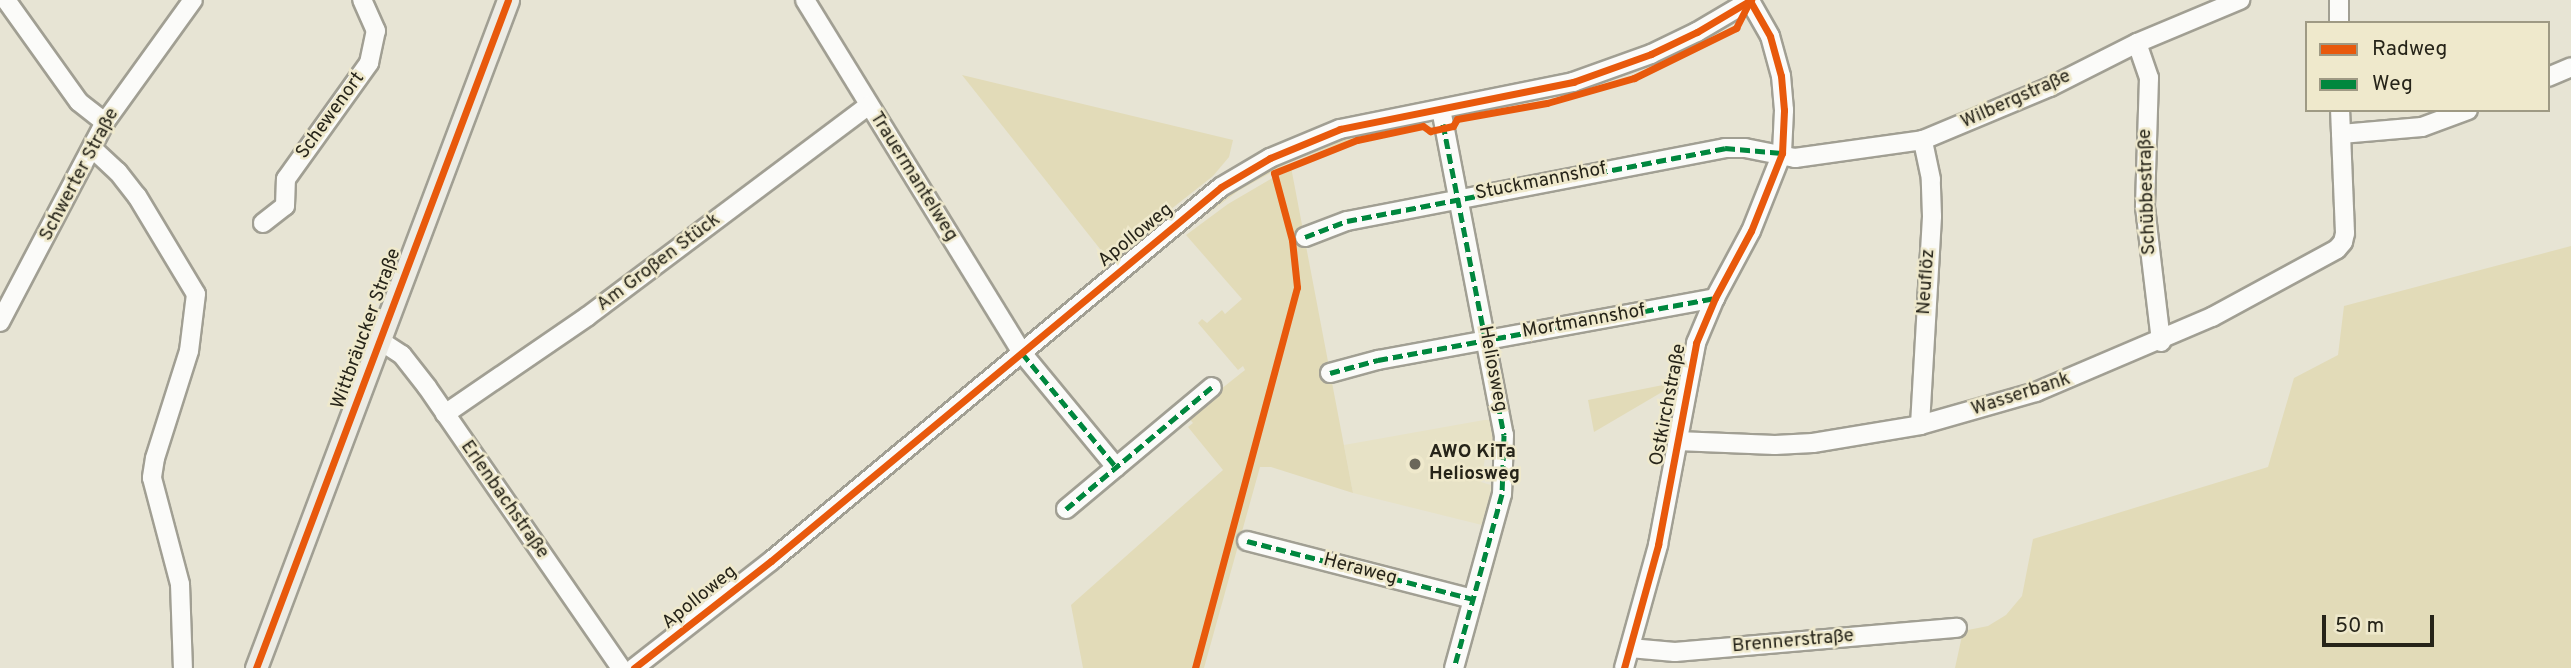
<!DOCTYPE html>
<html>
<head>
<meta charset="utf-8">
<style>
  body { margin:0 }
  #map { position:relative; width:2571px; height:668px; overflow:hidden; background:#e7e4d4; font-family:Overpass,sans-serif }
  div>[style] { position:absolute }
  .built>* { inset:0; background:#e7e2c6 }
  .green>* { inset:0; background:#e2dbb8 }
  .roads { filter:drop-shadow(2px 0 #a19f93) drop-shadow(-2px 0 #a19f93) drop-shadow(0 2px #a19f93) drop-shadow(0 -2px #a19f93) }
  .minor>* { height:18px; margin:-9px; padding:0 9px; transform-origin:9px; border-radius:9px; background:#fbfbf9 }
  .major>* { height:21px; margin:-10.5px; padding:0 10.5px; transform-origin:10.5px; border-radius:10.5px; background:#edece4 }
  .quiet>* { height:5px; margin-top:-2.5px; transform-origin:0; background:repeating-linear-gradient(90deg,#00873e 0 10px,transparent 0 15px) }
  .cycleway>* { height:7px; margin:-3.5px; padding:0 3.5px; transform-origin:3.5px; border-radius:3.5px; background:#e8590c }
  .dots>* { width:19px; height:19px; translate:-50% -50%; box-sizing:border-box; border:4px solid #efe9cc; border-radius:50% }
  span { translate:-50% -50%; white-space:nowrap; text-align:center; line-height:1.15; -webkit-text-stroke:5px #efe9cc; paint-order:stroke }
  .street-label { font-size:19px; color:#262419 }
  .poi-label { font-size:19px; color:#262419; font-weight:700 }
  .left { translate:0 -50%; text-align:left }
  .legend { position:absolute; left:2305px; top:21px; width:245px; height:91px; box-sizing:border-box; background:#efe9cc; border:2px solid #9f9a84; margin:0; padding:9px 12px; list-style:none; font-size:21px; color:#262419 }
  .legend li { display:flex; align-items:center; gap:14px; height:35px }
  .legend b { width:35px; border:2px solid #9f9a84 }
  .scale { position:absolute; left:2322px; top:615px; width:112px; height:32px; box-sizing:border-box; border:4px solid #262419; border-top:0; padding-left:9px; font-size:21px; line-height:24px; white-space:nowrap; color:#262419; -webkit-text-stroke:5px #efe9cc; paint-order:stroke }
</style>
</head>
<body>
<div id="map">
  <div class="built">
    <i style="clip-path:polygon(1484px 420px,1492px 420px,1495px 446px,1487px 446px,1481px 482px,1494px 486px,1486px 526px,1353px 493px,1344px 445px)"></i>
  </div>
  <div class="green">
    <i style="clip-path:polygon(962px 75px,1233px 140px,1229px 157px,1213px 176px,1108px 259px)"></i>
    <i style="clip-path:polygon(1417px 120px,1418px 124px,1355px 138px,1288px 163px,1238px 191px,1184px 231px,1182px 227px,1222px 196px,1267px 168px,1338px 139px)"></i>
    <i style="clip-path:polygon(1291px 167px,1353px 493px,1271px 467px,1260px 467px,1204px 668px,1083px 668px,1071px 605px,1223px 470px,1188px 427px,1193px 423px,1187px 416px,1245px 370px,1243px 366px,1238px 370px,1198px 323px,1202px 319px,1207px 323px,1222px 310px,1225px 314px,1242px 299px,1186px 235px,1228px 204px)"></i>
    <i style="clip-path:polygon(2571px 246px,2571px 668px,1955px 668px,1963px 631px,1988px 626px,2006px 615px,2022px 596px,2033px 539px,2268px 467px,2294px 378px,2338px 355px,2344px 306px)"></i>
    <i style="clip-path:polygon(1673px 383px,1674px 385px,1594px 432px,1588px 400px)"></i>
  </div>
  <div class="roads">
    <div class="minor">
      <i style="left:6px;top:0;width:125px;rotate:54.4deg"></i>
      <i style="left:79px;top:102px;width:33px;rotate:38deg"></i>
      <i style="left:805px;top:0;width:414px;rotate:58.4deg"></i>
      <i style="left:1022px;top:353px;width:148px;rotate:50.5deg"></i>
      <i style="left:2339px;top:23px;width:23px;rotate:-90deg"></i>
      <i style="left:2137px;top:43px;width:37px;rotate:71deg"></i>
      <i style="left:2149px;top:78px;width:129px;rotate:91.8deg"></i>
      <i style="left:2145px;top:207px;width:136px;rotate:83.2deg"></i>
      <i style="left:2548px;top:77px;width:25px;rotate:-23deg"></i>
      <i style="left:1441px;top:109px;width:332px;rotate:79.1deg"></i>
      <i style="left:1504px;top:435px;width:59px;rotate:91.9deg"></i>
      <i style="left:1502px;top:494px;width:180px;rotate:105.4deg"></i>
      <i style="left:2341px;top:134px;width:81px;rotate:-4.9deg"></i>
      <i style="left:2422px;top:127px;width:49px;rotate:-20.3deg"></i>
      <i style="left:92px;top:148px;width:35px;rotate:43deg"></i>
      <i style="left:118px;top:172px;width:31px;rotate:52deg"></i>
      <i style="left:137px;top:196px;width:114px;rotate:59deg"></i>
      <i style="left:196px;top:294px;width:57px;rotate:97deg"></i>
      <i style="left:189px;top:351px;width:112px;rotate:107.6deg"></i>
      <i style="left:155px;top:458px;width:20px;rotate:99deg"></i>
      <i style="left:152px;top:478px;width:110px;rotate:75.2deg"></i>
      <i style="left:180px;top:584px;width:84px;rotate:88deg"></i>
      <i style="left:263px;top:223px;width:28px;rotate:-38deg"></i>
      <i style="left:285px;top:206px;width:27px;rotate:-88deg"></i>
      <i style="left:286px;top:179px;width:143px;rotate:-54.4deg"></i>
      <i style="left:369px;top:63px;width:33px;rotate:-78deg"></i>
      <i style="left:376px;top:31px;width:34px;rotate:-114deg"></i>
      <i style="left:1305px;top:237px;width:45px;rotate:-20.9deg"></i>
      <i style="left:1347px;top:221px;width:385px;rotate:-10.9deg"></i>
      <i style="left:1725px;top:148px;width:20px"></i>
      <i style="left:1745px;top:148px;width:51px;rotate:11.3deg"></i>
      <i style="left:1795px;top:158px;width:129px;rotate:-8deg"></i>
      <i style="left:1923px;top:140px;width:138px;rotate:-22.7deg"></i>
      <i style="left:2050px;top:87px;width:97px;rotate:-26.8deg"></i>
      <i style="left:2137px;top:43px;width:112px;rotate:-22.7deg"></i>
      <i style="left:0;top:322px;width:226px;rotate:-62.3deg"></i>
      <i style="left:105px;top:122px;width:150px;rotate:-54.2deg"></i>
      <i style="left:379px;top:340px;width:27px;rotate:33deg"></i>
      <i style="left:402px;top:355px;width:41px;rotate:52deg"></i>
      <i style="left:427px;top:387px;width:341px;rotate:55.4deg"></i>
      <i style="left:1330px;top:373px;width:50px;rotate:-15.2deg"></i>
      <i style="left:1378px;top:360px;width:343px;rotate:-10.4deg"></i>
      <i style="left:445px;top:414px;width:173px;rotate:-34.4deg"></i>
      <i style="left:588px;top:316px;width:351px;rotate:-36.9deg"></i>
      <i style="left:1920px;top:425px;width:209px;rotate:-86.7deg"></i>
      <i style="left:1932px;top:216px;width:37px;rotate:-92deg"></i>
      <i style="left:1931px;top:179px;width:40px;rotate:-102deg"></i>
      <i style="left:1677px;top:441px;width:98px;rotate:2.3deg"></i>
      <i style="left:1775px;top:445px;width:38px;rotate:-3deg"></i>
      <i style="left:1813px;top:443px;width:109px;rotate:-9.5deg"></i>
      <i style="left:1920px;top:425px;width:121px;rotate:-15.9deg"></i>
      <i style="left:2036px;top:392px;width:191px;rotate:-23.1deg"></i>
      <i style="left:2212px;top:317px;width:142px;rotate:-28.5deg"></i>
      <i style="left:2337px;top:249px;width:9px;rotate:-49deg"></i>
      <i style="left:2343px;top:242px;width:9px;rotate:-77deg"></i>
      <i style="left:2345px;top:233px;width:123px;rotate:-92.3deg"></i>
      <i style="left:1066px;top:509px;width:190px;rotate:-39.9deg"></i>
      <i style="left:1247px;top:541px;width:233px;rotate:14.4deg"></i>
      <i style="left:1630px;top:648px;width:45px;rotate:5.1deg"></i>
      <i style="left:1675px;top:652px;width:283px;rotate:-4.9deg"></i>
      <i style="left:634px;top:668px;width:174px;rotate:-38deg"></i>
      <i style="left:771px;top:561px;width:585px;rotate:-39.73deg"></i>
      <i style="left:1221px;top:187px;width:57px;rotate:-30.6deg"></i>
      <i style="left:1270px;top:158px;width:76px;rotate:-22.5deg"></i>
      <i style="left:1340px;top:129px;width:238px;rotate:-11.4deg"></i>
      <i style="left:1573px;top:82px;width:83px;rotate:-19.7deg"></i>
      <i style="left:1651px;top:54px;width:51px;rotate:-25.6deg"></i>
      <i style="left:1697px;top:32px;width:63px;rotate:-30.7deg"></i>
      <i style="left:1624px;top:668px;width:128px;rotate:-74.5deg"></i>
      <i style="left:1658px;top:545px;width:206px;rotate:-79.3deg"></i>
      <i style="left:1696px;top:343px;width:49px;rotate:-67.1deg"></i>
      <i style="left:1715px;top:298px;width:76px;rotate:-61.8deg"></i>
      <i style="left:1751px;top:231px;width:84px;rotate:-68.3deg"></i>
      <i style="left:1782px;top:153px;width:43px;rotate:-87.3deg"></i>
      <i style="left:1784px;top:110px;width:34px;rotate:-95deg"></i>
      <i style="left:1781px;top:76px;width:41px;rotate:-105.4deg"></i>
      <i style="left:1770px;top:36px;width:40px;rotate:-119.7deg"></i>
    </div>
    <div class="major">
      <i style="left:256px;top:668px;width:714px;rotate:-69.33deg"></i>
    </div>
  </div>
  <div class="quiet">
    <i style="left:1443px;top:124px;width:317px;rotate:78.9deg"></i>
    <i style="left:1504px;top:435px;width:59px;rotate:91.9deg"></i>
    <i style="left:1502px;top:494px;width:180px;rotate:105.4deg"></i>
    <i style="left:1305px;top:237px;width:45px;rotate:-20.9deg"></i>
    <i style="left:1347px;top:221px;width:385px;rotate:-10.9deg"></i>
    <i style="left:1725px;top:148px;width:57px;rotate:5deg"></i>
    <i style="left:1022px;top:353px;width:148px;rotate:50.5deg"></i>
    <i style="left:1330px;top:373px;width:50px;rotate:-15.2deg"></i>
    <i style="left:1378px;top:360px;width:343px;rotate:-10.4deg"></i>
    <i style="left:1066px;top:509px;width:190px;rotate:-39.9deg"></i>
    <i style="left:1247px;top:541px;width:233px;rotate:14.4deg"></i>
  </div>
  <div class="cycleway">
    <i style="left:256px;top:668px;width:714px;rotate:-69.33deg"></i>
    <i style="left:634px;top:668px;width:174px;rotate:-38deg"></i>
    <i style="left:771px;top:561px;width:585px;rotate:-39.73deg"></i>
    <i style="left:1221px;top:187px;width:57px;rotate:-30.6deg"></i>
    <i style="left:1270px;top:158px;width:76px;rotate:-22.5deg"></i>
    <i style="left:1340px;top:129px;width:238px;rotate:-11.4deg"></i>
    <i style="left:1573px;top:82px;width:83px;rotate:-19.7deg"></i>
    <i style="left:1651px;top:54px;width:51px;rotate:-25.6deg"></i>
    <i style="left:1697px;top:32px;width:63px;rotate:-30.7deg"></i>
    <i style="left:1195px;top:668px;width:394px;rotate:-75deg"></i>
    <i style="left:1297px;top:287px;width:47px;rotate:-96.1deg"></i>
    <i style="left:1292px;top:240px;width:69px;rotate:-105deg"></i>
    <i style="left:1274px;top:173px;width:89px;rotate:-21.7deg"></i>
    <i style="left:1357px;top:140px;width:67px;rotate:-12deg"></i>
    <i style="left:1423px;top:126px;width:9px;rotate:36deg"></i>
    <i style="left:1430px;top:131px;width:14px;rotate:-12deg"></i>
    <i style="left:1444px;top:128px;width:9px;rotate:-13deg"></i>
    <i style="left:1453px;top:126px;width:8px;rotate:-60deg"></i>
    <i style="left:1457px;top:119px;width:91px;rotate:-10.1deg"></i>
    <i style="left:1547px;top:103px;width:91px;rotate:-16deg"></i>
    <i style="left:1634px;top:78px;width:114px;rotate:-26.1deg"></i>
    <i style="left:1736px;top:28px;width:30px;rotate:-63deg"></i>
    <i style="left:1624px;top:668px;width:128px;rotate:-74.5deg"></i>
    <i style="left:1658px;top:545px;width:206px;rotate:-79.3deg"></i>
    <i style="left:1696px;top:343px;width:49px;rotate:-67.1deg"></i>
    <i style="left:1715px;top:298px;width:76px;rotate:-61.8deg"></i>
    <i style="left:1751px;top:231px;width:84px;rotate:-68.3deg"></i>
    <i style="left:1782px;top:153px;width:43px;rotate:-87.3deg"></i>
    <i style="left:1784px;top:110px;width:34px;rotate:-95deg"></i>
    <i style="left:1781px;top:76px;width:41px;rotate:-105.4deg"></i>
    <i style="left:1770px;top:36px;width:40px;rotate:-119.7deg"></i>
  </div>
  <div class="dots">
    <i style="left:1415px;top:464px;background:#6a675a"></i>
  </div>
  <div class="street-label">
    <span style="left:2016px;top:100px;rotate:-24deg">Wilbergstraße</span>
    <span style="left:331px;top:116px;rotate:-54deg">Schewenort</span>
    <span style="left:80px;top:175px;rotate:-62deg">Schwerter Straße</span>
    <span style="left:913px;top:177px;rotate:58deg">Trauermantelweg</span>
    <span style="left:1541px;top:182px;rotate:-11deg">Stuckmannshof</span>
    <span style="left:2148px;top:192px;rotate:-92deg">Schübbestraße</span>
    <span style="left:1136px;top:236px;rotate:-39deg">Apolloweg</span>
    <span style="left:659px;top:263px;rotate:-37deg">Am Großen Stück</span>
    <span style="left:1927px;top:282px;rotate:-86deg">Neuflöz</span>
    <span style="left:1584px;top:322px;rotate:-10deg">Mortmannshof</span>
    <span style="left:367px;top:329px;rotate:-70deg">Wittbräucker Straße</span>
    <span style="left:1492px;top:369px;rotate:79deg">Heliosweg</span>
    <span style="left:2021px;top:395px;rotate:-18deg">Wasserbank</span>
    <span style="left:1669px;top:405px;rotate:-79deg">Ostkirchstraße</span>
    <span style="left:504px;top:500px;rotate:55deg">Erlenbachstraße</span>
    <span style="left:1360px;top:570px;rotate:15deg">Heraweg</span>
    <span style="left:700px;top:598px;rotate:-39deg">Apolloweg</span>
    <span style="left:1793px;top:642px;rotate:-5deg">Brennerstraße</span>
  </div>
  <div class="poi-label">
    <span class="left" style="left:1429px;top:464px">AWO KiTa<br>Heliosweg</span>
  </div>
  <ul class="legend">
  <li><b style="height:9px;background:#e8590c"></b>Radweg</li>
  <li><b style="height:9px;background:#00873e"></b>Weg</li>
  </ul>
  <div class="scale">50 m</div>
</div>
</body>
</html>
